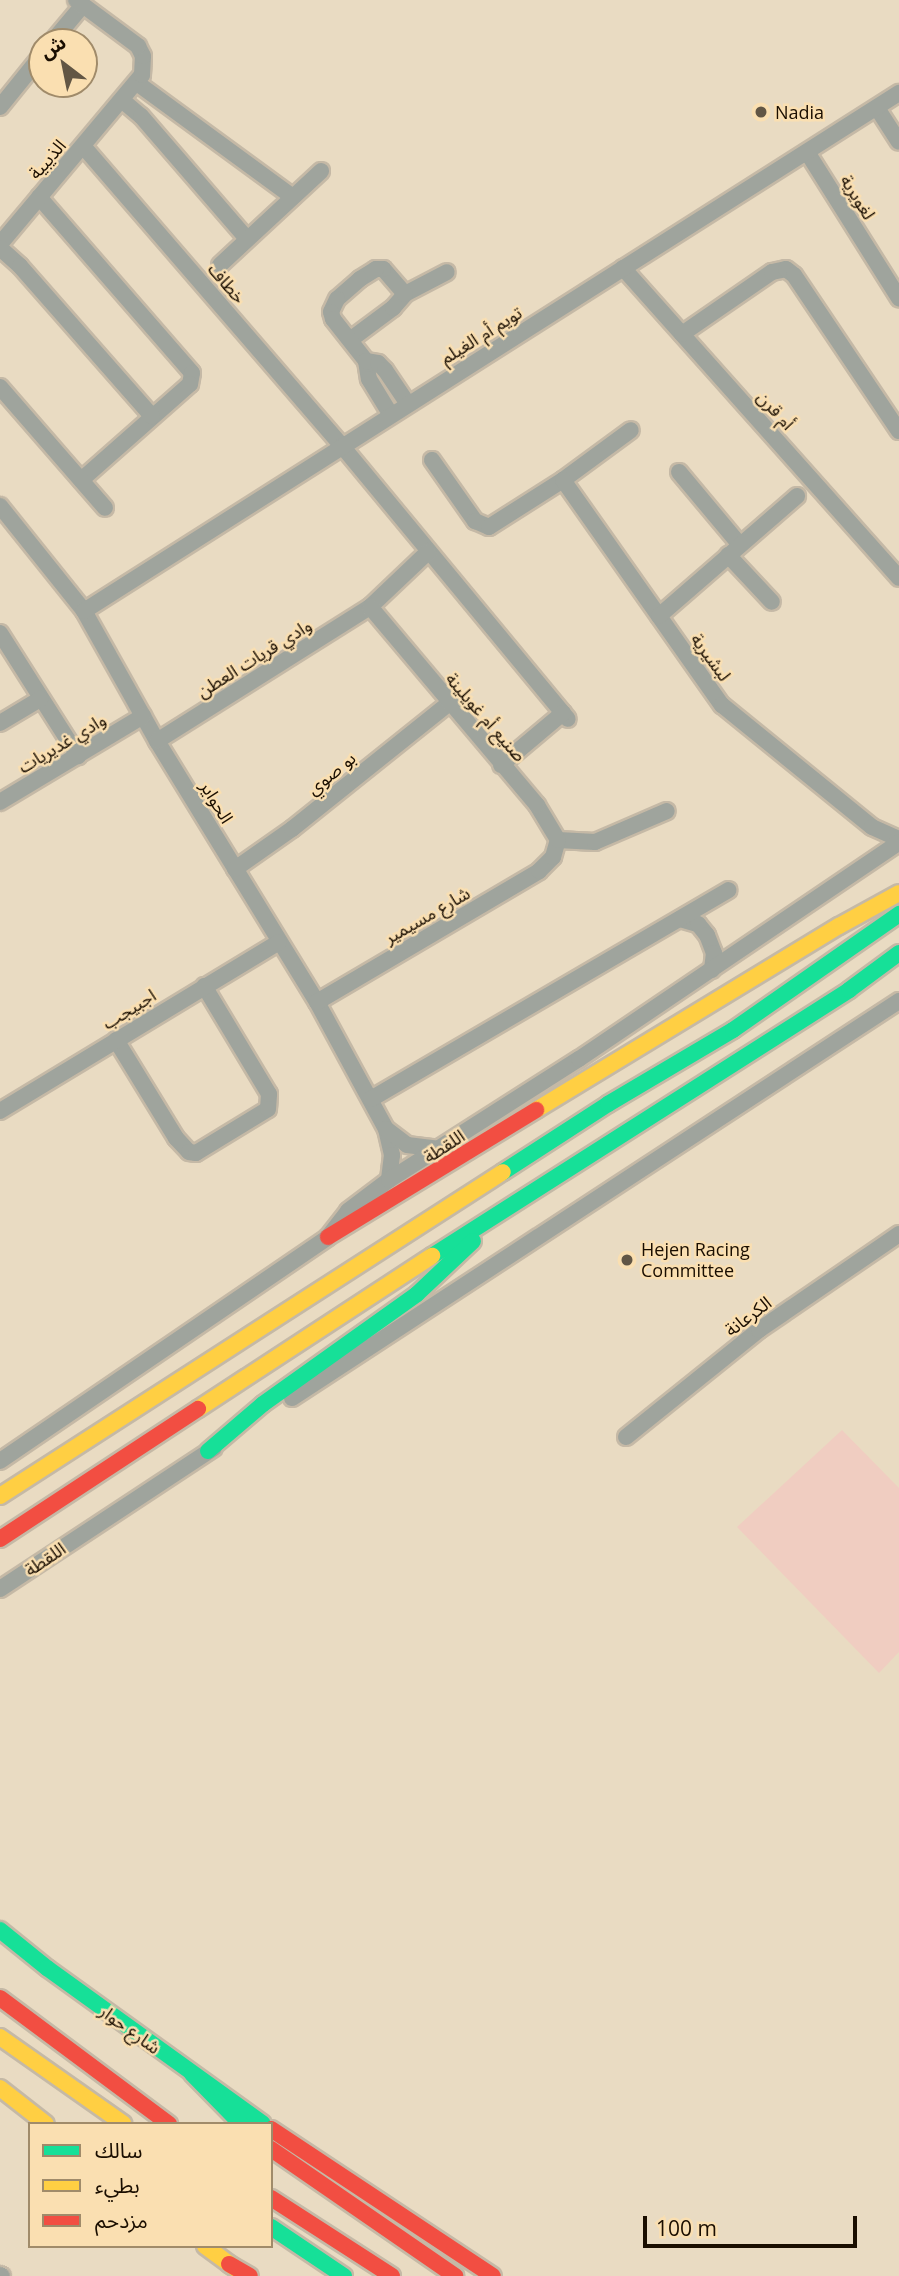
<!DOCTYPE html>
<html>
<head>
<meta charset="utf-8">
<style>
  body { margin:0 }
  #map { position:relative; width:899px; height:2276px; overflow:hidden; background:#e9dbc2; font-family:"Open Sans","Noto Sans Arabic",sans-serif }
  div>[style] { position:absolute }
  .green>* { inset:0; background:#f0cdc1 }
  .roads { filter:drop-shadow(2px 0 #c5b9a6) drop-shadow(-2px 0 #c5b9a6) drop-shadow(0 2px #c5b9a6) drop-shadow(0 -2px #c5b9a6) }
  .street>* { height:16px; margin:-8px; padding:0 8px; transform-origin:8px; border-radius:8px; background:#9fa49d }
  .fast>* { height:16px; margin:-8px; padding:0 8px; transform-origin:8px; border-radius:8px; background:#16e098 }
  .slow>* { height:16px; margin:-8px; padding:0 8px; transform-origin:8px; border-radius:8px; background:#ffcf43 }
  .jam>* { height:16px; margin:-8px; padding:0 8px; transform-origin:8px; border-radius:8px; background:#f24e42 }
  .dots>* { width:19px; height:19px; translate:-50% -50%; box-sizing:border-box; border:4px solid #fadfb1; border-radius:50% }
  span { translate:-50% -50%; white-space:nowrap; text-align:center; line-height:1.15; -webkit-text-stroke:5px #fadfb1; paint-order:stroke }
  .poi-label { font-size:18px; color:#1a0e00 }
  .left { translate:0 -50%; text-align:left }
  .street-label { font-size:18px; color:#1a0e00 }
  .legend { position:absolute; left:28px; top:2122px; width:245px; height:126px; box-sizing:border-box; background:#fadfb1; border:2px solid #a08b6a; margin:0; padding:9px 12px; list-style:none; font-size:21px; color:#1a0e00 }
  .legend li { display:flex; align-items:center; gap:14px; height:35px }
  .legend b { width:35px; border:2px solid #a08b6a }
  .north { position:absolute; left:28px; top:28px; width:70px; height:70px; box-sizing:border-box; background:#fadfb1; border:2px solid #a08b6a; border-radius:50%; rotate:328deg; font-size:19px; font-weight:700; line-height:28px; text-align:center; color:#1a0e00 }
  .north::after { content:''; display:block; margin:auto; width:24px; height:32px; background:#625644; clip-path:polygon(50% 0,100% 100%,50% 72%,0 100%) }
  .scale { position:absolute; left:643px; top:2216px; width:214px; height:32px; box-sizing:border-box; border:4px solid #1a0e00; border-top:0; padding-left:9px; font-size:21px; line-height:24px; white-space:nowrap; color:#1a0e00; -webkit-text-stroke:5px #fadfb1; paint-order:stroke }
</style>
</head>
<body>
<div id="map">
  <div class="green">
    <i style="clip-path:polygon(842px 1430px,899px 1488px,899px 1652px,879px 1673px,737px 1527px)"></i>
  </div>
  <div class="roads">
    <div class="street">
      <i style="left:52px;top:42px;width:48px;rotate:-50deg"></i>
      <i style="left:137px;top:83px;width:193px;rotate:36.2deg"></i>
      <i style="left:123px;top:101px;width:23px;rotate:40deg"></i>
      <i style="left:141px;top:116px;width:162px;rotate:49.2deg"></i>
      <i style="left:0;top:107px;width:67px;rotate:-51.1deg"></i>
      <i style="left:877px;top:108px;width:40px;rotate:57.1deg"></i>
      <i style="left:83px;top:146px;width:396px;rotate:49.2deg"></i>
      <i style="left:342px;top:446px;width:354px;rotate:50.4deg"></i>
      <i style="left:807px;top:152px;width:173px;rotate:57.8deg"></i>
      <i style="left:39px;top:197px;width:233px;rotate:49deg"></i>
      <i style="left:192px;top:373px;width:11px;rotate:100deg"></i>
      <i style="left:190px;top:384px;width:145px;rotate:138.6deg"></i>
      <i style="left:0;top:244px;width:221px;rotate:-50deg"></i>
      <i style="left:142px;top:75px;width:19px;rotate:-87deg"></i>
      <i style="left:143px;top:56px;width:11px;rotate:-117deg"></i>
      <i style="left:138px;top:46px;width:77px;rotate:-143.4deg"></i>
      <i style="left:0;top:248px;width:27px;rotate:42deg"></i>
      <i style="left:20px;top:266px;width:200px;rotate:48.7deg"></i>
      <i style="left:220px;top:265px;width:138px;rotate:-42.9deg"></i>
      <i style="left:623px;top:268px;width:415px;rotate:48.3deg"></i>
      <i style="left:405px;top:294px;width:47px;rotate:-27.6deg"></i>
      <i style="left:682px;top:334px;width:109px;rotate:-34.6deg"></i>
      <i style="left:772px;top:272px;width:14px;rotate:-12deg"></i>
      <i style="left:786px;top:269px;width:10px;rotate:37deg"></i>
      <i style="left:794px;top:275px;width:188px;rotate:56.1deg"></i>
      <i style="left:350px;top:340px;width:54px;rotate:-36.7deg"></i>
      <i style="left:393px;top:308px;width:18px;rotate:-49deg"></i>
      <i style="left:405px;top:294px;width:33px;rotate:-131deg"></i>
      <i style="left:383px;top:269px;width:7px;rotate:180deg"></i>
      <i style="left:376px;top:269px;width:19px;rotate:148deg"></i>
      <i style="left:360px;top:279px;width:30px;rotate:139deg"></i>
      <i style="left:337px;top:299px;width:14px;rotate:115deg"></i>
      <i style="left:331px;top:312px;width:7px;rotate:74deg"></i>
      <i style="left:333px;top:319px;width:53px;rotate:51.8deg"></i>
      <i style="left:366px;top:361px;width:18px;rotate:81deg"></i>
      <i style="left:369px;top:379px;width:42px;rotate:58.6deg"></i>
      <i style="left:366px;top:361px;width:12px;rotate:9deg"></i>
      <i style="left:378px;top:363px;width:10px;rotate:45deg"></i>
      <i style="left:385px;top:370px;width:41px;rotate:55.9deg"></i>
      <i style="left:0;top:387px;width:160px;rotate:49deg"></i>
      <i style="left:432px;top:460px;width:75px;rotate:54.8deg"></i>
      <i style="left:475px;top:521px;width:15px;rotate:23deg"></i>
      <i style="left:489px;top:527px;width:88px;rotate:-32.4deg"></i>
      <i style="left:563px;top:480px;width:84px;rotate:-36.3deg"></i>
      <i style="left:679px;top:472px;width:95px;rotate:50.1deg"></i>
      <i style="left:563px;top:480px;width:276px;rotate:54.8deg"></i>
      <i style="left:722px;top:705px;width:193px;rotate:39.1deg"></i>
      <i style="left:872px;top:827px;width:30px;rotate:24deg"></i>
      <i style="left:0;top:506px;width:134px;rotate:51.3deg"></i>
      <i style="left:84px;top:611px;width:149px;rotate:60.7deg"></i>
      <i style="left:157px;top:741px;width:306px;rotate:58.5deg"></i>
      <i style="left:317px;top:1002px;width:145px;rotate:61.5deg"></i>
      <i style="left:386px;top:1129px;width:27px;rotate:77deg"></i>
      <i style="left:392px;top:1155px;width:25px;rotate:97deg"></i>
      <i style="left:728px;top:555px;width:64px;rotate:46.9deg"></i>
      <i style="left:84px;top:611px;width:966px;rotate:-32.44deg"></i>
      <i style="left:659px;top:616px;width:183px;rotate:-41deg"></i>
      <i style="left:0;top:633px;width:146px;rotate:57.6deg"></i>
      <i style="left:0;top:723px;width:47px;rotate:-31deg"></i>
      <i style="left:157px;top:741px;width:252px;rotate:-32.2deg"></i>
      <i style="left:370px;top:607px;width:80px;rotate:-43.5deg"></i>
      <i style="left:501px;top:765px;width:81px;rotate:-40deg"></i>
      <i style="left:0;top:802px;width:167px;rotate:-31deg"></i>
      <i style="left:558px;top:840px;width:37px;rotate:3deg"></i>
      <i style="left:595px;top:842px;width:78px;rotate:-23.3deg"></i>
      <i style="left:235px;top:869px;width:70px;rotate:-35.1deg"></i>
      <i style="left:292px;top:829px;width:200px;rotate:-38.7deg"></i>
      <i style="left:680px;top:919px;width:19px;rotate:16deg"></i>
      <i style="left:698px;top:924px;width:14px;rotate:51deg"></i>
      <i style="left:707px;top:935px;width:19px;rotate:69deg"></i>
      <i style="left:714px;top:953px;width:17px;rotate:97deg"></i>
      <i style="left:317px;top:1002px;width:258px;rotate:-30.5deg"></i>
      <i style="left:539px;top:871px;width:20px;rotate:-45deg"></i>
      <i style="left:553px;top:857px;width:18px;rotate:-74deg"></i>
      <i style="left:558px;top:840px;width:41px;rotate:-121deg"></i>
      <i style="left:537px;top:805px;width:259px;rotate:-130.1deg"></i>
      <i style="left:116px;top:1040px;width:115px;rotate:58.5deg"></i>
      <i style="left:176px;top:1138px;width:19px;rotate:47deg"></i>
      <i style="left:189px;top:1152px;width:7px;rotate:8deg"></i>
      <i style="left:196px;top:1153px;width:84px;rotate:-31.4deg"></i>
      <i style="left:268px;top:1109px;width:15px;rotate:-86deg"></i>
      <i style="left:269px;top:1094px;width:126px;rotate:-121deg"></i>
      <i style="left:371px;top:1099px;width:414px;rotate:-30.3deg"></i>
      <i style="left:0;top:1111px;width:326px;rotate:-31.2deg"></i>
      <i style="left:386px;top:1129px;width:26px;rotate:37deg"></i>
      <i style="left:407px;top:1145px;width:33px;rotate:7deg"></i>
      <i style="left:292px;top:1398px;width:725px;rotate:-33.19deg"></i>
      <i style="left:626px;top:1437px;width:171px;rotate:-38.8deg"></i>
      <i style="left:759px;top:1330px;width:170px;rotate:-34.4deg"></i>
      <i style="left:0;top:1461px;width:397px;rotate:-34.3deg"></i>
      <i style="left:328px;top:1237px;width:33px;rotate:-52deg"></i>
      <i style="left:348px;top:1211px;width:51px;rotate:-37.1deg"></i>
      <i style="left:389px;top:1180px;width:225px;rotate:-32.5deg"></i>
      <i style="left:579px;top:1059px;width:387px;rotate:-34.1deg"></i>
      <i style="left:0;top:1589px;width:256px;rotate:-33.4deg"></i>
      <i style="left:0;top:2275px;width:2px;rotate:27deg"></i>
    </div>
    <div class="fast">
      <i style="left:503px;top:1172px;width:125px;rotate:-32.9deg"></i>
      <i style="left:608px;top:1104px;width:145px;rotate:-30.6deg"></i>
      <i style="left:733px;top:1030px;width:203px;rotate:-34.9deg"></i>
      <i style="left:432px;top:1256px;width:495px;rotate:-32.5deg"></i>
      <i style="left:849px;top:990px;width:62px;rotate:-36.5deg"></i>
      <i style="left:208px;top:1451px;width:72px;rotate:-40.5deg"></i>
      <i style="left:263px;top:1404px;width:189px;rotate:-35.5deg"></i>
      <i style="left:417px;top:1294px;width:77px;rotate:-43.4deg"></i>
      <i style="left:0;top:1930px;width:60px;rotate:39deg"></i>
      <i style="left:47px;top:1968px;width:266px;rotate:35.8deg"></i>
      <i style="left:192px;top:2074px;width:70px;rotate:45.6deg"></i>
      <i style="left:271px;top:2227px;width:88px;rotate:33.9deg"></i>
    </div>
    <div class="slow">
      <i style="left:536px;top:1110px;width:354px;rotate:-31.3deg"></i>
      <i style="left:839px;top:926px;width:68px;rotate:-28.8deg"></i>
      <i style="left:198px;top:1409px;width:280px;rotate:-33.2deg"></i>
      <i style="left:0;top:1496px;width:598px;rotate:-32.79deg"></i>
      <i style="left:0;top:2037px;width:151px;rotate:35.1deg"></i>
      <i style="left:0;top:2088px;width:58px;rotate:38deg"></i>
      <i style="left:205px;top:2246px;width:47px;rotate:36.4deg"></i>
    </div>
    <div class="jam">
      <i style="left:328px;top:1237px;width:244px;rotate:-31.4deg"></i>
      <i style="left:0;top:1539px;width:237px;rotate:-33.3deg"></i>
      <i style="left:0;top:1998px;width:211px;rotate:36.7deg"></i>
      <i style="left:271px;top:2129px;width:266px;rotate:33.5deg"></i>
      <i style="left:271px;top:2149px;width:224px;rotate:34.6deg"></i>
      <i style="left:271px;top:2198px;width:144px;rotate:32.8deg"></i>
      <i style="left:229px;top:2264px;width:24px;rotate:30deg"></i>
    </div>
  </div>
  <div class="dots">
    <i style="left:761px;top:112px;background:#625644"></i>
    <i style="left:627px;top:1260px;background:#625644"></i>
  </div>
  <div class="poi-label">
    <span class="left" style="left:775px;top:112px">Nadia</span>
    <span class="left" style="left:641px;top:1260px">Hejen Racing<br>Committee</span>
  </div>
  <div class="street-label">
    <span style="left:47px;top:159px;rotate:-49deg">الذيبية</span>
    <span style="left:858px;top:197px;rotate:58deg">لغويرية</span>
    <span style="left:227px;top:283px;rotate:49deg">خطاف</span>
    <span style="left:481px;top:335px;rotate:-32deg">تويم أم الغيلم</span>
    <span style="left:776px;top:410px;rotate:48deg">أم قرن</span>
    <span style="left:711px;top:657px;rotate:54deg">لبشيرية</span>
    <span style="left:254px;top:658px;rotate:-32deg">وادي قريات العطن</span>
    <span style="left:486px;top:717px;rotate:49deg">صنيع أم غويلينة</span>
    <span style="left:62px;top:743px;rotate:-31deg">وادي غديريات</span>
    <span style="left:331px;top:773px;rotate:-39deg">بو صوي</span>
    <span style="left:217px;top:802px;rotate:59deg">الحواير</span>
    <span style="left:427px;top:915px;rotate:-30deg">شارع مسيمير</span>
    <span style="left:129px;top:1009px;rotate:-32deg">اجبيجب</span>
    <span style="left:444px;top:1146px;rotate:-33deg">اللقطة</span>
    <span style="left:748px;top:1316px;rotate:-37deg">الكرعانة</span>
    <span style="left:45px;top:1559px;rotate:-34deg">اللقطة</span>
    <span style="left:130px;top:2029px;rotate:36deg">شارع حوار</span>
  </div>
  <ul class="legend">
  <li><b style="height:9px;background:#16e098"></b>سالك</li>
  <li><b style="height:9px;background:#ffcf43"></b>بطيء</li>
  <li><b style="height:9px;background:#f24e42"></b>مزدحم</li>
  </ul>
  <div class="north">ش</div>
  <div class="scale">100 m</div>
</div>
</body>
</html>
